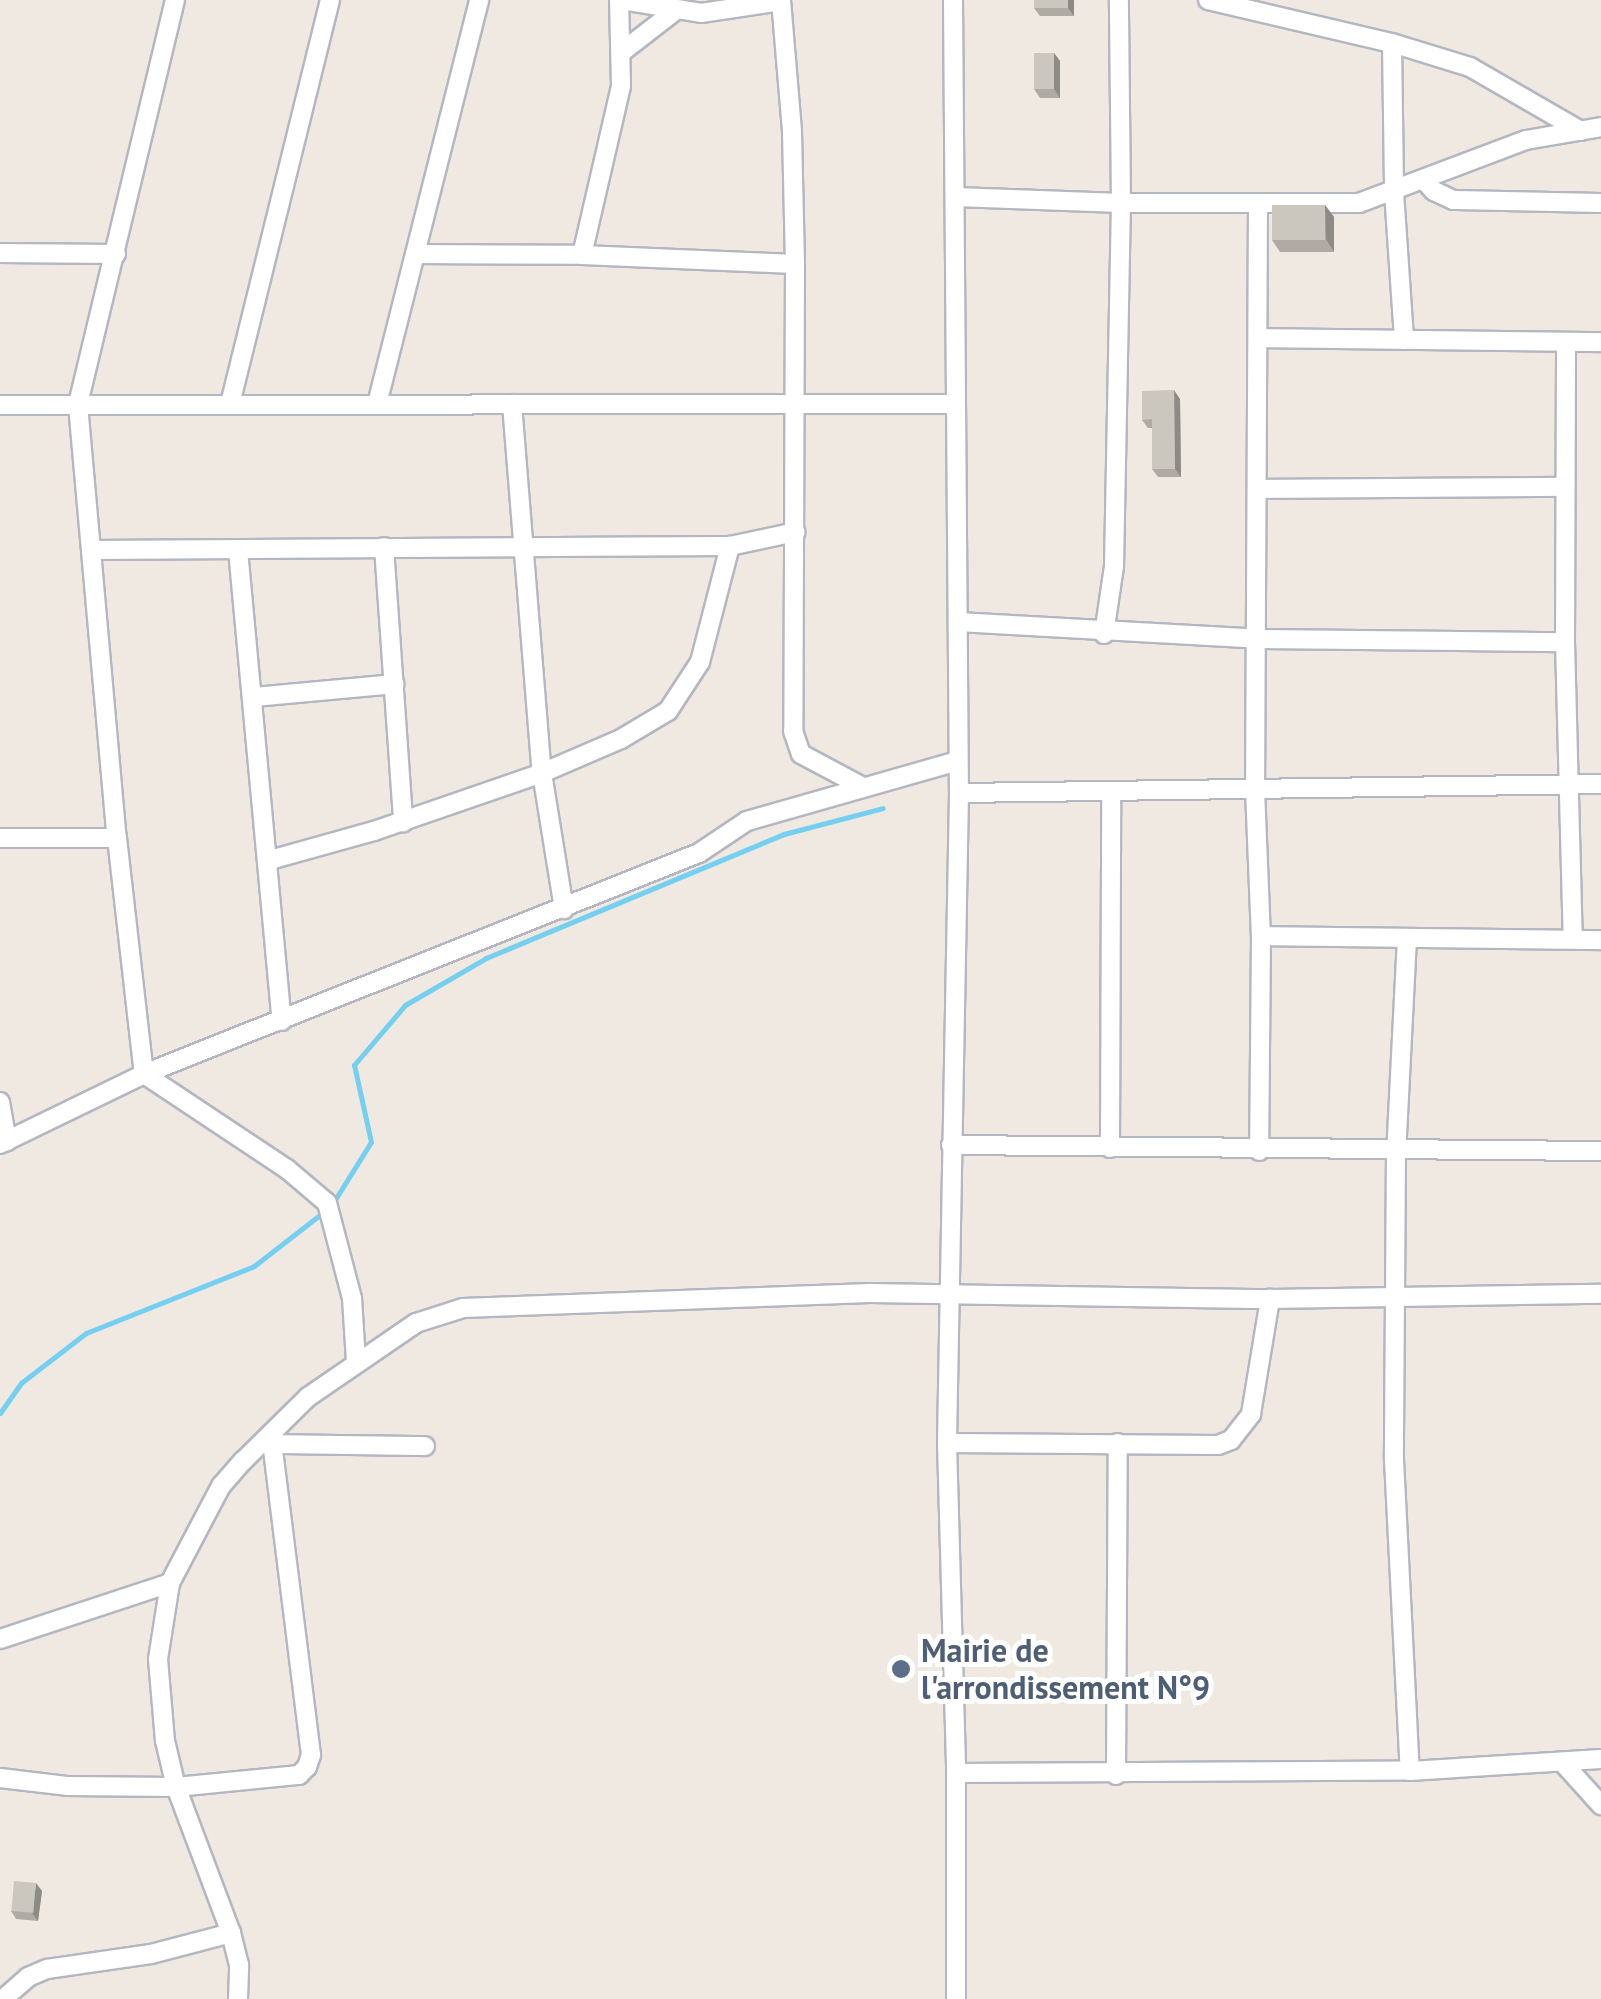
<!DOCTYPE html>
<html>
<head>
<meta charset="utf-8">
<style>
  body { margin:0 }
  #map { position:relative; width:1601px; height:1999px; overflow:hidden; background:#efe9e1; font-family:"PT Sans",sans-serif }
  div>[style] { position:absolute }
  .stream>* { height:5px; margin:-2.5px; padding:0 2.5px; transform-origin:2.5px; border-radius:2.5px; background:#75cff0 }
  .roads { filter:drop-shadow(2px 0 #b4b7c1) drop-shadow(-2px 0 #b4b7c1) drop-shadow(0 2px #b4b7c1) drop-shadow(0 -2px #b4b7c1) }
  .street>* { height:18px; margin:-9px; padding:0 9px; transform-origin:9px; border-radius:9px; background:#fff }
  .wall>* { inset:0; background:#afaba4 }
  .shaded-wall>* { inset:0; background:#8e8b86 }
  .building>* { inset:0; background:#cbc7bf; transform-origin:0 0 }
  .dots>* { width:28px; height:28px; translate:-50% -50%; box-sizing:border-box; border:5px solid #fff; border-radius:50% }
  span { translate:-50% -50%; white-space:nowrap; text-align:center; line-height:1.15; -webkit-text-stroke:10px #fff; paint-order:stroke }
  .service-label { font-size:32px; color:#4e5e75; font-weight:700 }
  .left { translate:0 -50%; text-align:left }
</style>
</head>
<body>
<div id="map">
  <div class="stream">
    <i style="left:331px;top:1206px;width:75px;rotate:-58deg"></i>
    <i style="left:371px;top:1142px;width:79px;rotate:-102.4deg"></i>
    <i style="left:354px;top:1065px;width:79px;rotate:-49.6deg"></i>
    <i style="left:405px;top:1005px;width:94px;rotate:-30.1deg"></i>
    <i style="left:486px;top:958px;width:323px;rotate:-22.6deg"></i>
    <i style="left:784px;top:834px;width:102px;rotate:-14.7deg"></i>
    <i style="left:0;top:1413px;width:37px;rotate:-55deg"></i>
    <i style="left:21px;top:1383px;width:82px;rotate:-37.6deg"></i>
    <i style="left:86px;top:1333px;width:181px;rotate:-21.7deg"></i>
    <i style="left:254px;top:1266px;width:86px;rotate:-37.9deg"></i>
  </div>
  <div class="roads">
    <div class="street">
      <i style="left:175px;top:0;width:416px;rotate:103.5deg"></i>
      <i style="left:78px;top:405px;width:435px;rotate:84.9deg"></i>
      <i style="left:117px;top:838px;width:238px;rotate:83.5deg"></i>
      <i style="left:144px;top:1074px;width:172px;rotate:33.6deg"></i>
      <i style="left:287px;top:1169px;width:52px;rotate:40.4deg"></i>
      <i style="left:327px;top:1203px;width:98px;rotate:75.3deg"></i>
      <i style="left:352px;top:1298px;width:64px;rotate:86.4deg"></i>
      <i style="left:622px;top:0;width:80px;rotate:9.3deg"></i>
      <i style="left:701px;top:13px;width:81px;rotate:-8.5deg"></i>
      <i style="left:781px;top:0;width:132px;rotate:85.2deg"></i>
      <i style="left:792px;top:132px;width:132px;rotate:88.7deg"></i>
      <i style="left:795px;top:264px;width:467px;rotate:90.2deg"></i>
      <i style="left:793px;top:731px;width:24px;rotate:71deg"></i>
      <i style="left:801px;top:754px;width:70px;rotate:28deg"></i>
      <i style="left:953px;top:0;width:793px;rotate:89.57deg"></i>
      <i style="left:959px;top:793px;width:650px;rotate:91.06deg"></i>
      <i style="left:947px;top:1443px;width:330px;rotate:88.4deg"></i>
      <i style="left:956px;top:1773px;width:226px;rotate:90deg"></i>
      <i style="left:1208px;top:0;width:189px;rotate:13.2deg"></i>
      <i style="left:1392px;top:43px;width:149px;rotate:89.2deg"></i>
      <i style="left:1394px;top:192px;width:148px;rotate:86.1deg"></i>
      <i style="left:1392px;top:43px;width:82px;rotate:17.1deg"></i>
      <i style="left:1470px;top:67px;width:128px;rotate:30deg"></i>
      <i style="left:623px;top:51px;width:66px;rotate:-37.6deg"></i>
      <i style="left:1424px;top:180px;width:15px;rotate:48deg"></i>
      <i style="left:1434px;top:191px;width:21px;rotate:25deg"></i>
      <i style="left:1453px;top:200px;width:148px;rotate:1.2deg"></i>
      <i style="left:956px;top:197px;width:165px;rotate:2.1deg"></i>
      <i style="left:1121px;top:203px;width:203px;rotate:-90.6deg"></i>
      <i style="left:1258px;top:203px;width:586px;rotate:90.29deg"></i>
      <i style="left:1255px;top:789px;width:147px;rotate:87.7deg"></i>
      <i style="left:1261px;top:936px;width:215px;rotate:90.5deg"></i>
      <i style="left:0;top:253px;width:116px;rotate:0.5deg"></i>
      <i style="left:415px;top:254px;width:167px;rotate:0.3deg"></i>
      <i style="left:582px;top:255px;width:213px;rotate:2.4deg"></i>
      <i style="left:582px;top:255px;width:173px;rotate:-77deg"></i>
      <i style="left:621px;top:86px;width:86px;rotate:-91.3deg"></i>
      <i style="left:1260px;top:338px;width:341px;rotate:0.7deg"></i>
      <i style="left:230px;top:404px;width:416px;rotate:-76.1deg"></i>
      <i style="left:377px;top:404px;width:417px;rotate:-75.8deg"></i>
      <i style="left:512px;top:404px;width:370px;rotate:85.4deg"></i>
      <i style="left:542px;top:773px;width:138px;rotate:80.8deg"></i>
      <i style="left:0;top:405px;width:956px;rotate:-0.06deg"></i>
      <i style="left:1259px;top:489px;width:306px;rotate:-0.4deg"></i>
      <i style="left:384px;top:547px;width:276px;rotate:86deg"></i>
      <i style="left:91px;top:550px;width:639px;rotate:-0.36deg"></i>
      <i style="left:730px;top:546px;width:67px;rotate:-12deg"></i>
      <i style="left:238px;top:550px;width:473px;rotate:84.7deg"></i>
      <i style="left:958px;top:622px;width:301px;rotate:3.2deg"></i>
      <i style="left:1259px;top:639px;width:306px;rotate:0.6deg"></i>
      <i style="left:1565px;top:642px;width:300px;rotate:-89.8deg"></i>
      <i style="left:1104px;top:634px;width:69px;rotate:-81.6deg"></i>
      <i style="left:1114px;top:566px;width:363px;rotate:-88.9deg"></i>
      <i style="left:1121px;top:203px;width:238px"></i>
      <i style="left:1359px;top:203px;width:178px;rotate:-20.7deg"></i>
      <i style="left:1526px;top:140px;width:76px;rotate:-9.8deg"></i>
      <i style="left:1565px;top:642px;width:297px;rotate:88.5deg"></i>
      <i style="left:255px;top:697px;width:140px;rotate:-5.3deg"></i>
      <i style="left:959px;top:793px;width:642px;rotate:-0.8deg"></i>
      <i style="left:0;top:838px;width:117px"></i>
      <i style="left:270px;top:860px;width:108px;rotate:-15.6deg"></i>
      <i style="left:374px;top:831px;width:178px;rotate:-19deg"></i>
      <i style="left:542px;top:773px;width:86px;rotate:-23.3deg"></i>
      <i style="left:621px;top:739px;width:55px;rotate:-30.8deg"></i>
      <i style="left:668px;top:711px;width:59px;rotate:-56.9deg"></i>
      <i style="left:700px;top:662px;width:120px;rotate:-75.5deg"></i>
      <i style="left:1261px;top:936px;width:340px;rotate:0.7deg"></i>
      <i style="left:1407px;top:938px;width:214px;rotate:92.9deg"></i>
      <i style="left:1396px;top:1152px;width:308px;rotate:90.4deg"></i>
      <i style="left:1394px;top:1460px;width:311px;rotate:87.1deg"></i>
      <i style="left:0;top:1102px;width:40px;rotate:80deg"></i>
      <i style="left:0;top:1144px;width:160px;rotate:-25.9deg"></i>
      <i style="left:144px;top:1074px;width:597px;rotate:-21.71deg"></i>
      <i style="left:699px;top:853px;width:58px;rotate:-33.7deg"></i>
      <i style="left:747px;top:821px;width:219px;rotate:-15.9deg"></i>
      <i style="left:951px;top:1145px;width:650px;rotate:0.53deg"></i>
      <i style="left:1110px;top:1148px;width:354px;rotate:-89.8deg"></i>
      <i style="left:947px;top:1443px;width:271px;rotate:0.4deg"></i>
      <i style="left:1218px;top:1445px;width:14px;rotate:-21deg"></i>
      <i style="left:1231px;top:1440px;width:33px;rotate:-52deg"></i>
      <i style="left:1251px;top:1414px;width:117px;rotate:-80.6deg"></i>
      <i style="left:273px;top:1444px;width:152px;rotate:0.8deg"></i>
      <i style="left:0;top:1639px;width:179px;rotate:-18.2deg"></i>
      <i style="left:1563px;top:1763px;width:57px;rotate:47.9deg"></i>
      <i style="left:956px;top:1773px;width:454px;rotate:-0.3deg"></i>
      <i style="left:1410px;top:1771px;width:191px;rotate:-3.6deg"></i>
      <i style="left:1116px;top:1775px;width:332px;rotate:-89.7deg"></i>
      <i style="left:0;top:1778px;width:67px;rotate:6.8deg"></i>
      <i style="left:67px;top:1786px;width:109px;rotate:0.5deg"></i>
      <i style="left:176px;top:1787px;width:124px;rotate:-5.6deg"></i>
      <i style="left:299px;top:1775px;width:11px;rotate:-45deg"></i>
      <i style="left:307px;top:1767px;width:13px;rotate:-72deg"></i>
      <i style="left:311px;top:1755px;width:322px;rotate:-97.1deg"></i>
      <i style="left:3px;top:1999px;width:33px;rotate:-41deg"></i>
      <i style="left:28px;top:1977px;width:21px;rotate:-23deg"></i>
      <i style="left:47px;top:1969px;width:105px;rotate:-8.2deg"></i>
      <i style="left:151px;top:1954px;width:83px;rotate:-14.7deg"></i>
      <i style="left:238px;top:1999px;width:34px;rotate:-88deg"></i>
      <i style="left:239px;top:1965px;width:33px;rotate:-104deg"></i>
      <i style="left:231px;top:1933px;width:156px;rotate:-110.6deg"></i>
      <i style="left:176px;top:1787px;width:47px;rotate:-103.4deg"></i>
      <i style="left:165px;top:1741px;width:82px;rotate:-94.9deg"></i>
      <i style="left:158px;top:1659px;width:77px;rotate:-81deg"></i>
      <i style="left:170px;top:1583px;width:110px;rotate:-62.3deg"></i>
      <i style="left:221px;top:1486px;width:33px;rotate:-49deg"></i>
      <i style="left:243px;top:1461px;width:91px;rotate:-44.6deg"></i>
      <i style="left:308px;top:1397px;width:131px;rotate:-34.4deg"></i>
      <i style="left:416px;top:1323px;width:49px;rotate:-17.7deg"></i>
      <i style="left:463px;top:1308px;width:407px;rotate:-2.1deg"></i>
      <i style="left:870px;top:1293px;width:400px;rotate:0.9deg"></i>
      <i style="left:1270px;top:1299px;width:331px;rotate:-0.9deg"></i>
    </div>
  </div>
  <div class="wall">
    <i style="clip-path:polygon(1034px 0,1074px 0,1074px 16px,1040px 16px,1034px 8px)"></i>
    <i style="clip-path:polygon(1054px 53px,1060px 61px,1060px 98px,1040px 98px,1034px 89px)"></i>
    <i style="clip-path:polygon(1325px 205px,1334px 217px,1334px 252px,1280px 252px,1272px 240px)"></i>
    <i style="clip-path:polygon(1180px 399px,1181px 477px,1158px 477px,1152px 469px,1152px 428px,1148px 428px,1142px 420px)"></i>
    <i style="clip-path:polygon(42px 1891px,38px 1921px,16px 1919px,11px 1911px)"></i>
  </div>
  <div class="shaded-wall">
    <i style="clip-path:polygon(1068px 0,1074px 0,1074px 16px,1068px 8px)"></i>
    <i style="clip-path:polygon(1054px 53px,1060px 61px,1060px 98px,1054px 89px)"></i>
    <i style="clip-path:polygon(1325px 205px,1334px 217px,1334px 252px,1326px 239px)"></i>
    <i style="clip-path:polygon(1174px 390px,1180px 399px,1181px 477px,1175px 469px)"></i>
    <i style="clip-path:polygon(36px 1883px,42px 1891px,38px 1921px,32px 1913px)"></i>
  </div>
  <div class="building">
    <i style="left:1034px;top:0;width:34px;height:8px"></i>
    <i style="left:1034px;top:53px;width:20px;height:36px"></i>
    <i style="left:1272px;top:205px;width:53px;height:35px"></i>
    <i style="clip-path:polygon(1174px 390px,1175px 469px,1152px 469px,1152px 419px,1142px 420px,1142px 391px)"></i>
    <i style="left:14px;top:1881px;width:22px;height:30px;rotate:5deg"></i>
  </div>
  <div class="dots">
    <i style="left:901px;top:1669px;background:#5c6f8a"></i>
  </div>
  <div class="service-label">
    <span class="left" style="left:921px;top:1669px">Mairie de<br>l'arrondissement N°9</span>
  </div>
</div>
</body>
</html>
